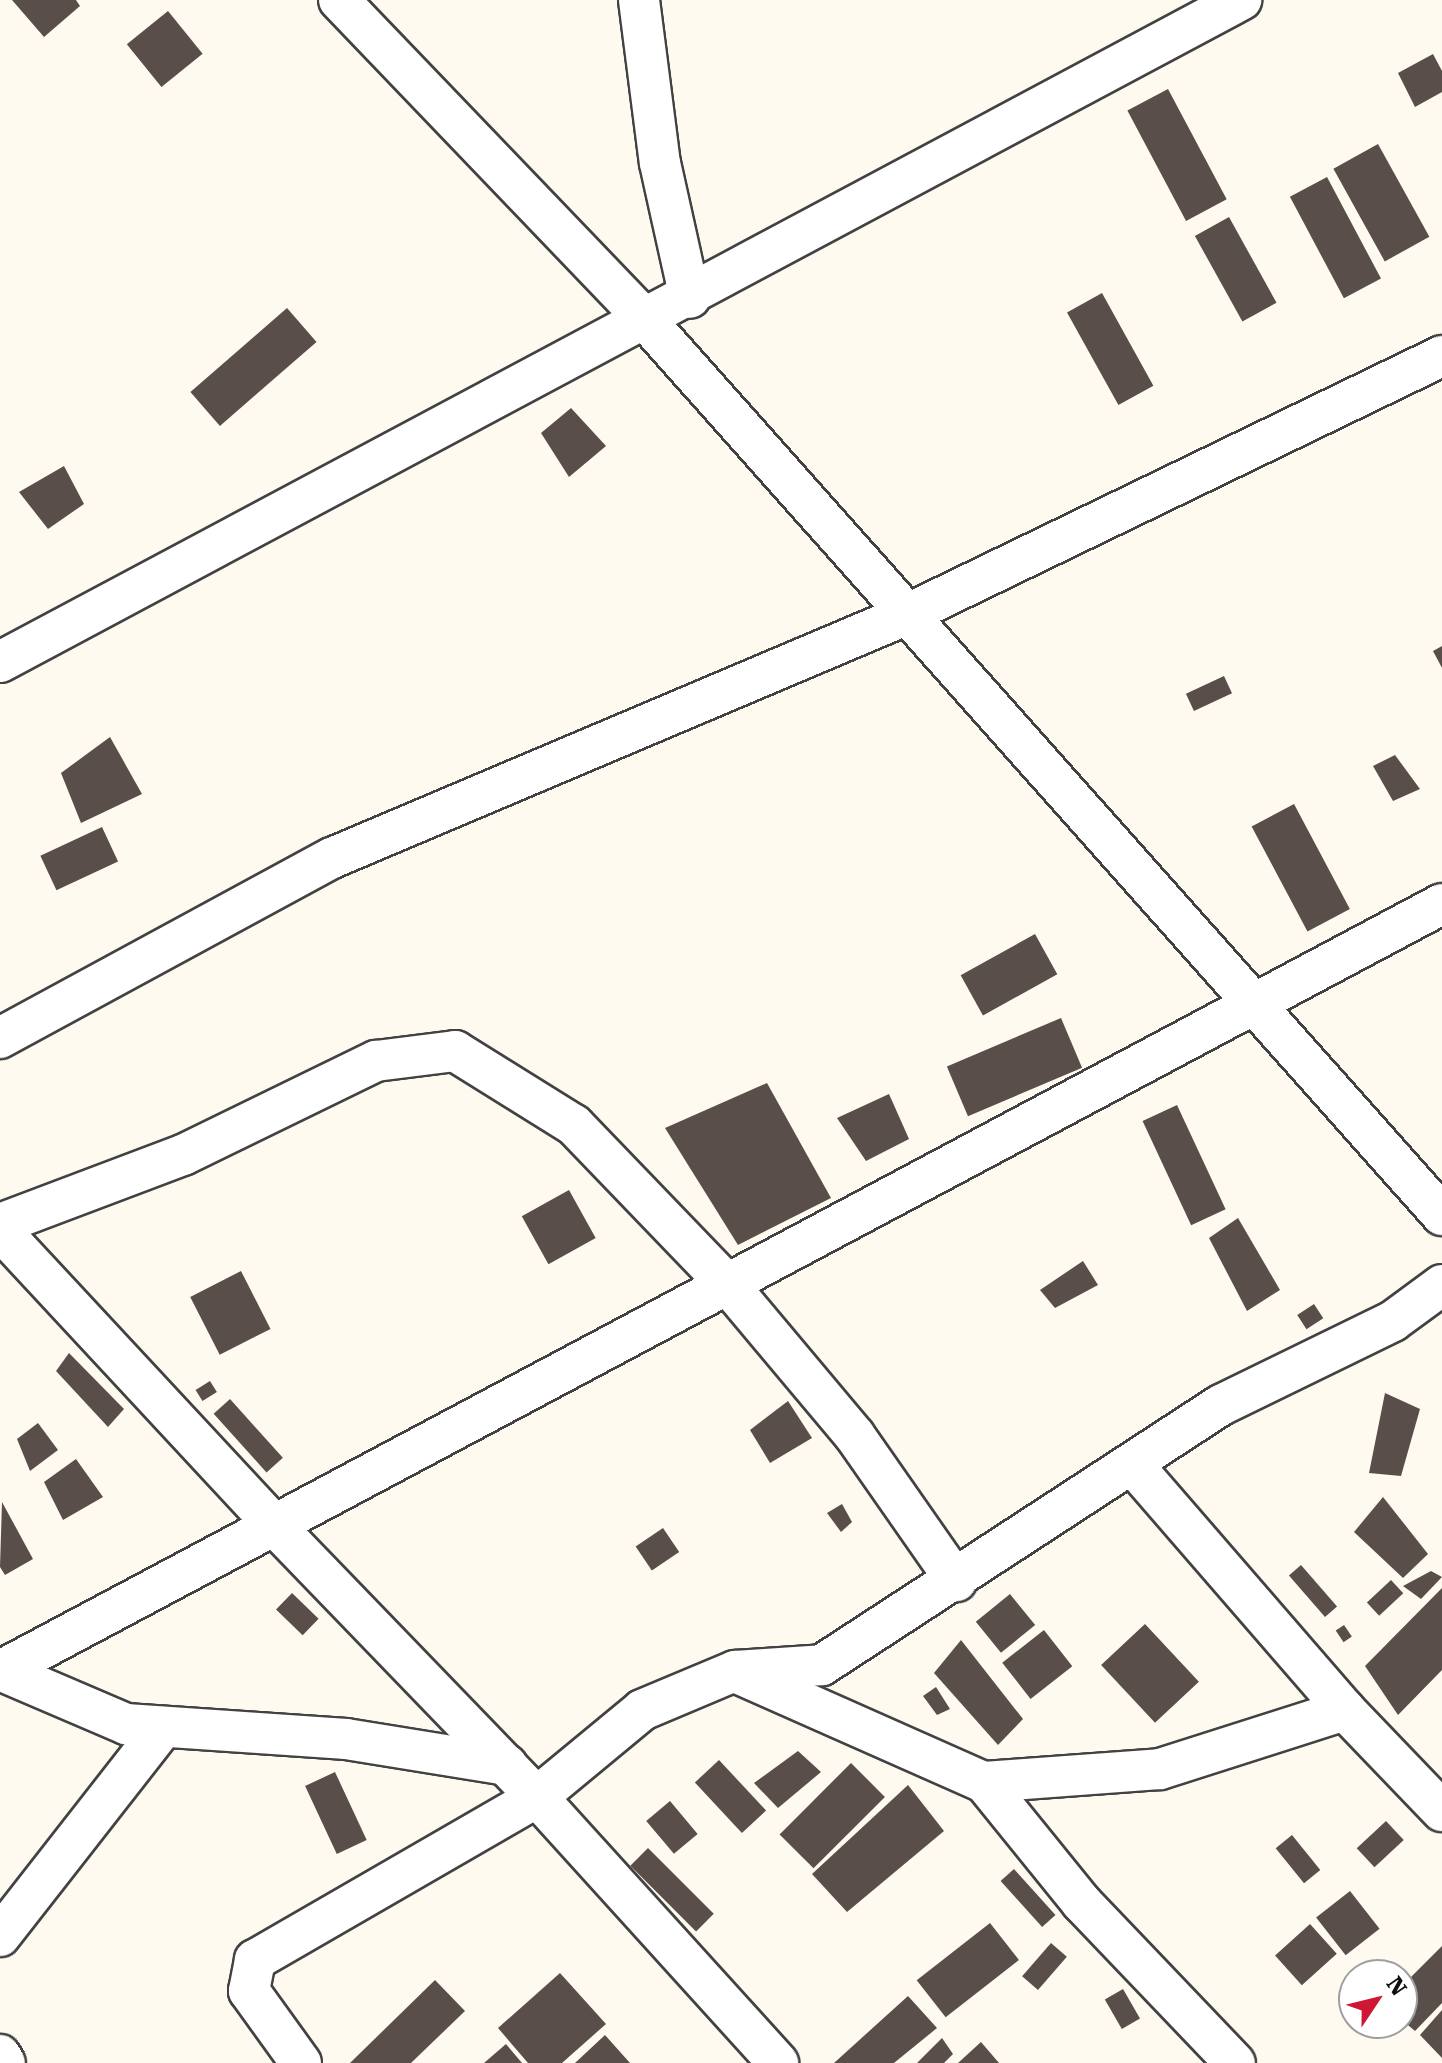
<!DOCTYPE html>
<html>
<head>
<meta charset="utf-8">
<style>
  body { margin:0 }
  #map { position:relative; width:1442px; height:2063px; overflow:hidden; background:#fffaf0; font-family:"Roboto Serif",serif }
  div>[style] { position:absolute }
  .building>* { inset:0; background:#594e4a; transform-origin:0 0 }
  .roads { filter:drop-shadow(2px 0 #424242) drop-shadow(-2px 0 #424242) drop-shadow(0 2px #424242) drop-shadow(0 -2px #424242) }
  .minor>* { height:40px; margin:-20px; padding:0 20px; transform-origin:20px; border-radius:20px; background:#fff }
  span { translate:-50% -50%; white-space:nowrap; text-align:center; line-height:1.15; -webkit-text-stroke:8px #fff; paint-order:stroke }
  .north { position:absolute; left:1338px; top:1959px; width:80px; height:80px; box-sizing:border-box; background:#fff; border:2px solid #9f9f9f; border-radius:50%; rotate:55deg; font-size:22px; font-weight:700; line-height:32px; text-align:center; color:#0f0f0f }
  .north::after { content:''; display:block; margin:auto; width:28px; height:36px; background:#cf1635; clip-path:polygon(50% 0,100% 100%,50% 72%,0 100%) }
</style>
</head>
<body>
<div id="map">
  <div class="building">
    <i style="clip-path:polygon(12px 0,76px 0,80px 6px,44px 37px)"></i>
    <i style="left:168px;top:11px;width:55px;height:53px;rotate:51deg"></i>
    <i style="clip-path:polygon(1433px 54px,1442px 71px,1442px 92px,1415px 107px,1398px 73px)"></i>
    <i style="left:1168px;top:89px;width:125px;height:46px;rotate:62deg"></i>
    <i style="left:1378px;top:144px;width:106px;height:51px;rotate:61deg"></i>
    <i style="left:1327px;top:177px;width:115px;height:42px;rotate:62deg"></i>
    <i style="left:1229px;top:217px;width:98px;height:39px;rotate:61deg"></i>
    <i style="left:1102px;top:293px;width:106px;height:40px;rotate:61deg"></i>
    <i style="left:287px;top:308px;width:45px;height:128px;rotate:49deg"></i>
    <i style="clip-path:polygon(571px 408px,606px 446px,569px 477px,541px 433px)"></i>
    <i style="clip-path:polygon(64px 466px,84px 504px,48px 529px,19px 492px)"></i>
    <i style="clip-path:polygon(1442px 646px,1442px 668px,1433px 651px)"></i>
    <i style="left:1224px;top:676px;width:19px;height:42px;rotate:65deg"></i>
    <i style="clip-path:polygon(110px 737px,142px 794px,81px 823px,61px 773px)"></i>
    <i style="clip-path:polygon(1395px 755px,1420px 789px,1393px 801px,1373px 766px)"></i>
    <i style="left:1294px;top:804px;width:119px;height:48px;rotate:62deg"></i>
    <i style="left:102px;top:827px;width:38px;height:68px;rotate:65deg"></i>
    <i style="left:1035px;top:934px;width:46px;height:85px;rotate:61deg"></i>
    <i style="left:1061px;top:1018px;width:54px;height:124px;rotate:67deg"></i>
    <i style="clip-path:polygon(767px 1083px,831px 1198px,738px 1245px,665px 1128px)"></i>
    <i style="clip-path:polygon(889px 1094px,909px 1139px,866px 1161px,837px 1118px)"></i>
    <i style="left:1177px;top:1105px;width:115px;height:38px;rotate:65deg"></i>
    <i style="left:569px;top:1190px;width:55px;height:54px;rotate:61deg"></i>
    <i style="clip-path:polygon(1238px 1218px,1280px 1290px,1247px 1311px,1209px 1238px)"></i>
    <i style="clip-path:polygon(1083px 1261px,1098px 1285px,1055px 1308px,1040px 1290px)"></i>
    <i style="left:241px;top:1271px;width:65px;height:57px;rotate:63deg"></i>
    <i style="left:1314px;top:1304px;width:17px;height:20px;rotate:57deg"></i>
    <i style="clip-path:polygon(69px 1353px,124px 1409px,108px 1427px,56px 1371px)"></i>
    <i style="left:210px;top:1381px;width:13px;height:17px;rotate:58deg"></i>
    <i style="clip-path:polygon(1385px 1393px,1420px 1409px,1401px 1476px,1369px 1473px)"></i>
    <i style="left:230px;top:1399px;width:79px;height:22px;rotate:48deg"></i>
    <i style="clip-path:polygon(788px 1401px,812px 1438px,770px 1463px,750px 1430px)"></i>
    <i style="clip-path:polygon(38px 1423px,58px 1450px,30px 1471px,17px 1439px)"></i>
    <i style="clip-path:polygon(76px 1459px,103px 1497px,63px 1520px,44px 1482px)"></i>
    <i style="clip-path:polygon(1383px 1497px,1428px 1554px,1403px 1578px,1354px 1532px)"></i>
    <i style="clip-path:polygon(2px 1502px,33px 1559px,5px 1575px,0 1567px)"></i>
    <i style="clip-path:polygon(842px 1504px,852px 1522px,841px 1532px,827px 1513px)"></i>
    <i style="left:663px;top:1528px;width:29px;height:33px;rotate:56deg"></i>
    <i style="left:1301px;top:1565px;width:55px;height:16px;rotate:49deg"></i>
    <i style="clip-path:polygon(1431px 1571px,1442px 1577px,1421px 1599px,1403px 1586px)"></i>
    <i style="left:1391px;top:1580px;width:18px;height:33px;rotate:47deg"></i>
    <i style="clip-path:polygon(1442px 1588px,1442px 1670px,1398px 1715px,1365px 1666px)"></i>
    <i style="left:292px;top:1593px;width:37px;height:23px;rotate:44deg"></i>
    <i style="left:1010px;top:1594px;width:40px;height:44px;rotate:51deg"></i>
    <i style="left:1145px;top:1624px;width:79px;height:60px;rotate:47deg"></i>
    <i style="left:1344px;top:1625px;width:14px;height:10px;rotate:56deg"></i>
    <i style="left:1044px;top:1630px;width:46px;height:53px;rotate:52deg"></i>
    <i style="clip-path:polygon(961px 1640px,1023px 1719px,998px 1745px,934px 1673px)"></i>
    <i style="clip-path:polygon(936px 1687px,950px 1709px,937px 1715px,923px 1696px)"></i>
    <i style="clip-path:polygon(798px 1751px,821px 1772px,778px 1808px,754px 1783px)"></i>
    <i style="left:719px;top:1760px;width:69px;height:33px;rotate:47deg"></i>
    <i style="left:851px;top:1763px;width:48px;height:101px;rotate:45deg"></i>
    <i style="left:335px;top:1772px;width:75px;height:33px;rotate:65deg"></i>
    <i style="clip-path:polygon(908px 1785px,944px 1831px,847px 1912px,812px 1874px)"></i>
    <i style="left:670px;top:1801px;width:43px;height:31px;rotate:50deg"></i>
    <i style="left:1386px;top:1821px;width:26px;height:40px;rotate:47deg"></i>
    <i style="left:1292px;top:1835px;width:45px;height:21px;rotate:51deg"></i>
    <i style="left:648px;top:1848px;width:93px;height:25px;rotate:45deg"></i>
    <i style="left:1014px;top:1869px;width:62px;height:18px;rotate:48deg"></i>
    <i style="left:1350px;top:1891px;width:48px;height:43px;rotate:52deg"></i>
    <i style="left:990px;top:1923px;width:47px;height:93px;rotate:52deg"></i>
    <i style="left:1310px;top:1924px;width:40px;height:47px;rotate:48deg"></i>
    <i style="left:1051px;top:1943px;width:21px;height:44px;rotate:41deg"></i>
    <i style="clip-path:polygon(1442px 1946px,1442px 2003px,1415px 2031px,1402px 2020px,1402px 1986px)"></i>
    <i style="clip-path:polygon(560px 1973px,606px 2024px,562px 2063px,528px 2063px,498px 2028px)"></i>
    <i style="clip-path:polygon(435px 1980px,465px 2011px,411px 2063px,350px 2063px)"></i>
    <i style="left:1123px;top:1989px;width:34px;height:21px;rotate:60deg"></i>
    <i style="clip-path:polygon(908px 1996px,937px 2028px,894px 2063px,834px 2063px)"></i>
    <i style="clip-path:polygon(1442px 2010px,1442px 2058px,1420px 2035px)"></i>
    <i style="clip-path:polygon(605px 2035px,630px 2063px,575px 2063px)"></i>
    <i style="clip-path:polygon(942px 2038px,953px 2054px,944px 2063px,917px 2063px)"></i>
    <i style="clip-path:polygon(981px 2042px,999px 2063px,958px 2063px)"></i>
    <i style="clip-path:polygon(506px 2044px,522px 2063px,484px 2063px)"></i>
  </div>
  <div class="roads">
    <div class="minor">
      <i style="left:339px;top:0;width:439px;rotate:46.2deg"></i>
      <i style="left:643px;top:317px;width:1202px;rotate:48.34deg"></i>
      <i style="left:639px;top:0;width:164px;rotate:82.7deg"></i>
      <i style="left:660px;top:163px;width:138px;rotate:77.5deg"></i>
      <i style="left:0;top:662px;width:1407px;rotate:-28.08deg"></i>
      <i style="left:0;top:1038px;width:378px;rotate:-28.5deg"></i>
      <i style="left:332px;top:858px;width:626px;rotate:-22.96deg"></i>
      <i style="left:908px;top:614px;width:593px;rotate:-25.79deg"></i>
      <i style="left:0;top:1224px;width:196px;rotate:-20.7deg"></i>
      <i style="left:183px;top:1155px;width:215px;rotate:-26deg"></i>
      <i style="left:376px;top:1061px;width:80px;rotate:-7.2deg"></i>
      <i style="left:455px;top:1051px;width:140px;rotate:31.9deg"></i>
      <i style="left:574px;top:1125px;width:225px;rotate:46.1deg"></i>
      <i style="left:730px;top:1287px;width:194px;rotate:50deg"></i>
      <i style="left:855px;top:1436px;width:177px;rotate:55.1deg"></i>
      <i style="left:0;top:1230px;width:404px;rotate:47.1deg"></i>
      <i style="left:275px;top:1526px;width:377px;rotate:46deg"></i>
      <i style="left:537px;top:1797px;width:359px;rotate:47.8deg"></i>
      <i style="left:1132px;top:1464px;width:325px;rotate:49.1deg"></i>
      <i style="left:1345px;top:1710px;width:140px;rotate:46.2deg"></i>
      <i style="left:0;top:1670px;width:137px;rotate:23.2deg"></i>
      <i style="left:126px;top:1724px;width:221px;rotate:3.9deg"></i>
      <i style="left:346px;top:1739px;width:163px;rotate:9.2deg"></i>
      <i style="left:0;top:1671px;width:1633px;rotate:-28.01deg"></i>
      <i style="left:742px;top:1675px;width:265px;rotate:23.9deg"></i>
      <i style="left:984px;top:1782px;width:176px;rotate:-4.2deg"></i>
      <i style="left:1160px;top:1769px;width:194px;rotate:-17.7deg"></i>
      <i style="left:984px;top:1782px;width:156px;rotate:51deg"></i>
      <i style="left:1082px;top:1903px;width:221px;rotate:46.3deg"></i>
      <i style="left:0;top:1936px;width:265px;rotate:-52deg"></i>
      <i style="left:0;top:2055px;width:9px;rotate:58deg"></i>
      <i style="left:301px;top:2063px;width:89px;rotate:-125.8deg"></i>
      <i style="left:249px;top:1991px;width:32px;rotate:-79deg"></i>
      <i style="left:255px;top:1960px;width:326px;rotate:-30deg"></i>
      <i style="left:537px;top:1797px;width:136px;rotate:-39.6deg"></i>
      <i style="left:642px;top:1710px;width:101px;rotate:-22.8deg"></i>
      <i style="left:735px;top:1671px;width:87px;rotate:-3.9deg"></i>
      <i style="left:822px;top:1665px;width:476px;rotate:-33.1deg"></i>
      <i style="left:1221px;top:1405px;width:191px;rotate:-26deg"></i>
      <i style="left:1393px;top:1321px;width:61px;rotate:-36.3deg"></i>
    </div>
  </div>
  <div class="north">N</div>
</div>
</body>
</html>
